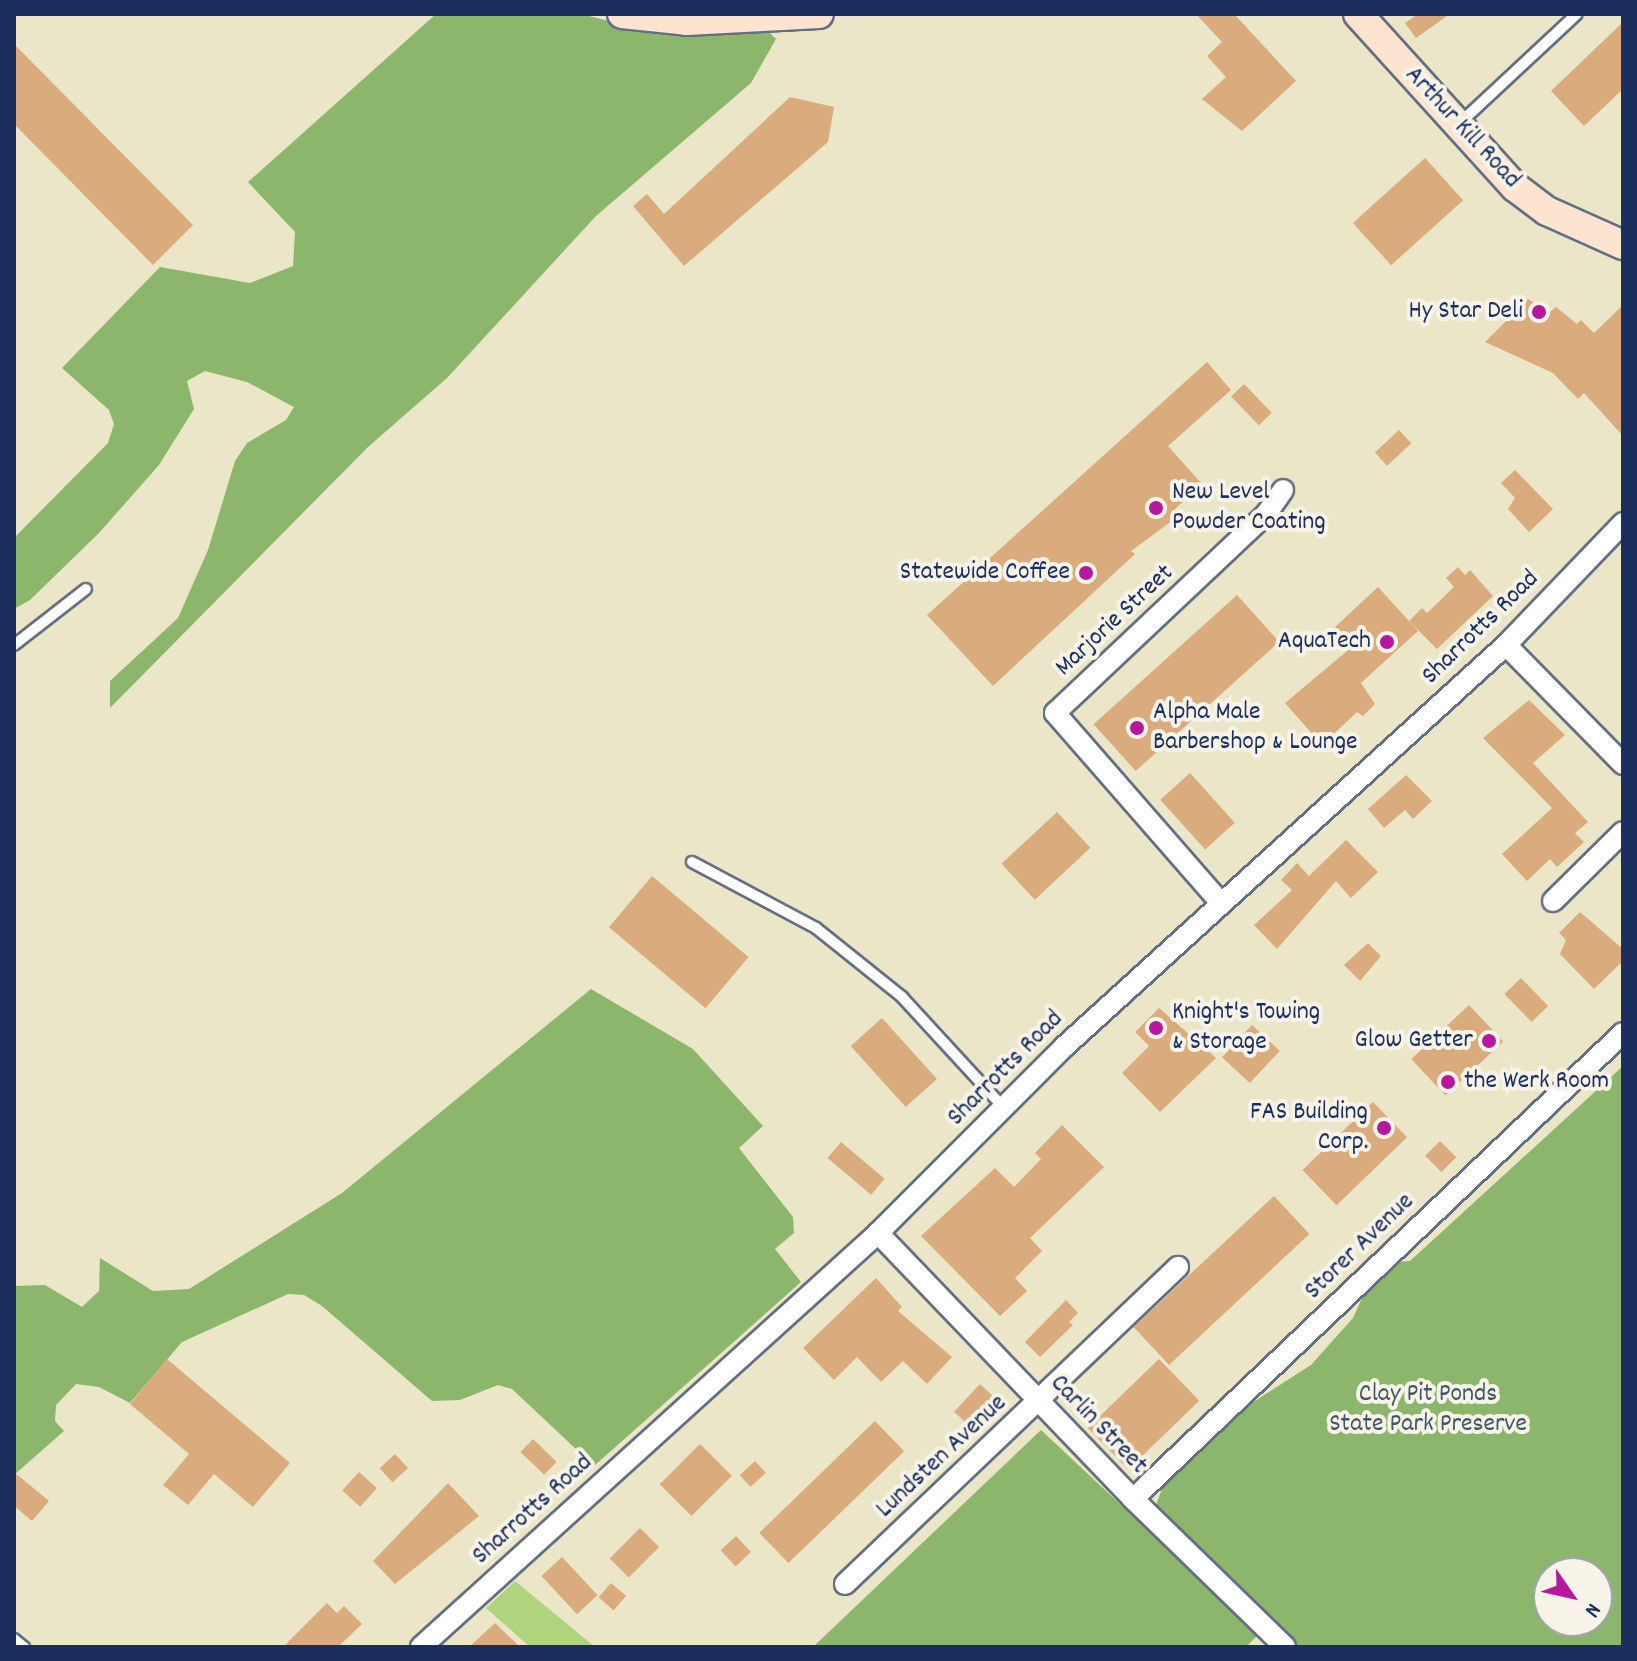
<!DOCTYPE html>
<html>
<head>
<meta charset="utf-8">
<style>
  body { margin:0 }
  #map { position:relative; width:1637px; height:1661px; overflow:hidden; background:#ece6c9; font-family:Dekko,sans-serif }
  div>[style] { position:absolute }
  .green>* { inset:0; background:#b0d47d }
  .forest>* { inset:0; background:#8cb66c }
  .building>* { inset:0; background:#d9ab7d; transform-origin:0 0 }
  .roads { filter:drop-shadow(2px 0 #646f83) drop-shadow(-2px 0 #646f83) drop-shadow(0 2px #646f83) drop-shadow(0 -2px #646f83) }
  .lane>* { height:10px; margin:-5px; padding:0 5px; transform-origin:5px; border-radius:5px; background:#fff }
  .street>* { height:20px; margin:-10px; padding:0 10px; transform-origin:10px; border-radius:10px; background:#fff }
  .secondary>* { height:28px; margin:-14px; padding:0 14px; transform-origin:14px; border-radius:14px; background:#fde4d0 }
  .dots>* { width:22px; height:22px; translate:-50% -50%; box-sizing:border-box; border:4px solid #f7f3e8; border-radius:50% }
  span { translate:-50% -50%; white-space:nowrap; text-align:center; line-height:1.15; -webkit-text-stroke:8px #f7f3e8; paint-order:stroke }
  .street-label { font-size:26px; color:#1b2f5e }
  .poi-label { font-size:26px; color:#1b2f5e }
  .right { translate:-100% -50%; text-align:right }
  .left { translate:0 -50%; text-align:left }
  .park-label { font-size:26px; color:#405866 }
  .frame { position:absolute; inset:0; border:16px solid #1b2f5e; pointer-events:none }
  .north { position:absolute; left:1533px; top:1557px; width:80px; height:80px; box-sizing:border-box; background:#f7f3e8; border:2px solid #9fa5b1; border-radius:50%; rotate:124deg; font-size:22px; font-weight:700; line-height:32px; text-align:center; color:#1b2f5e }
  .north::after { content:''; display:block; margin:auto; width:28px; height:36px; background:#b5179e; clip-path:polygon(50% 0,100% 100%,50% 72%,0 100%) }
</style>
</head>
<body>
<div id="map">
  <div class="green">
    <i style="clip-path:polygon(515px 1581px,595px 1647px,530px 1647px,486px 1608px)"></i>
  </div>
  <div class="forest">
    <i style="clip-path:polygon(436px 14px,581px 14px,641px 29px,770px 33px,776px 39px,751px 83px,596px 216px,447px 378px,368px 447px,110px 708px,110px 681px,178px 618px,208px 550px,235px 461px,247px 443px,286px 420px,294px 407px,247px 382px,205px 371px,187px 381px,194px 409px,159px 465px,99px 533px,30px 600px,14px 609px,14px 538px,108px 443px,114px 424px,109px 410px,62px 368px,160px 267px,250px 283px,293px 266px,295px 232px,248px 182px)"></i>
    <i style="clip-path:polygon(591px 989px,693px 1049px,763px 1126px,739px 1148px,793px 1217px,794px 1233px,775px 1249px,801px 1282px,594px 1466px,512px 1389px,498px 1385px,460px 1400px,432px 1401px,322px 1306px,304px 1295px,288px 1294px,182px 1342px,130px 1403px,99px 1387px,76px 1384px,56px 1405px,55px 1421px,64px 1431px,14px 1475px,14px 1286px,45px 1285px,82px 1307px,99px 1291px,100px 1258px,153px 1291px,189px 1289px,342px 1193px)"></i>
    <i style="clip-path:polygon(evenodd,1623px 1066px,1623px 1647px,1294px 1647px,1161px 1514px,1156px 1505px,1162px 1489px,1244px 1408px,1311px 1365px,1353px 1318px,1362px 1298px,1398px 1262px,1410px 1261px,1623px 1066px,1549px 1573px,1597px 1573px,1597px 1621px,1549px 1621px,1549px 1573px)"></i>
    <i style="clip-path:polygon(1041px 1430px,1259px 1634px,1246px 1647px,813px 1647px)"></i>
  </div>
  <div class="building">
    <i style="clip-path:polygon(1196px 14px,1234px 14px,1296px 81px,1242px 131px,1202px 99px,1226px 77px,1207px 56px,1222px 42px)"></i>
    <i style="clip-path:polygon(1418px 14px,1450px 14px,1416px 38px,1405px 23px)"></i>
    <i style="clip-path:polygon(1623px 22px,1623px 89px,1584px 126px,1551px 91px)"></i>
    <i style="clip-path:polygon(14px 44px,193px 225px,153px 265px,14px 124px)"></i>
    <i style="clip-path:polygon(790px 97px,834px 107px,828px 142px,684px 266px,633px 206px,647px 194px,664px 214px)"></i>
    <i style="left:1425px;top:158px;width:57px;height:97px;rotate:48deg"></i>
    <i style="clip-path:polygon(1528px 299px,1550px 312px,1556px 307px,1577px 324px,1581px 320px,1594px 333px,1623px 305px,1623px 436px,1584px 393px,1578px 399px,1553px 373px,1485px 342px)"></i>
    <i style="clip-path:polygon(1207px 362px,1231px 390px,1168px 446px,1202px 484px,1175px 509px,1180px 515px,1131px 551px,1135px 554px,993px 686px,927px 615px)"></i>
    <i style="left:1244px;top:384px;width:40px;height:18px;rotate:46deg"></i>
    <i style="left:1399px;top:430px;width:18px;height:33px;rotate:47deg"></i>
    <i style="clip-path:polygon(1515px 470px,1553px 509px,1529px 532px,1508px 509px,1515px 498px,1501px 483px)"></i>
    <i style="clip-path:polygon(1458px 567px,1465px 575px,1470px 570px,1493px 596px,1437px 649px,1409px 621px,1422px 608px,1427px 613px,1454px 587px,1446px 578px)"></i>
    <i style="clip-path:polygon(1378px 587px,1418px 631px,1361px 683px,1375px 704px,1363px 716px,1357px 712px,1322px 745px,1285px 703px,1353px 646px,1335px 627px)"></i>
    <i style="left:1237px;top:595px;width:63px;height:193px;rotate:48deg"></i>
    <i style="clip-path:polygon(1529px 700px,1565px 735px,1533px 763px,1588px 822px,1575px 833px,1584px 842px,1557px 867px,1550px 859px,1527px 881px,1502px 854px,1552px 808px,1483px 738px)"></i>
    <i style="left:1190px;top:773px;width:67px;height:40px;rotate:48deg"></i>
    <i style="clip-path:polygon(1406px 775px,1432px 801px,1413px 819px,1405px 810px,1384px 828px,1368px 809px)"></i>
    <i style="left:1057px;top:812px;width:49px;height:76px;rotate:47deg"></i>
    <i style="clip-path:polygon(1346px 840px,1378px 872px,1351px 898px,1336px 881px,1277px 949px,1254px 925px,1292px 890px,1281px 880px,1297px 863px,1309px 876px)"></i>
    <i style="left:652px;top:876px;width:126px;height:67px;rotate:40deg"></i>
    <i style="clip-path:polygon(1580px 912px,1623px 949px,1623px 961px,1594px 989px,1560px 954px,1566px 940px,1559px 933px)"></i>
    <i style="clip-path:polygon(1368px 943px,1381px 956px,1360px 981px,1344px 965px)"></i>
    <i style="left:1521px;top:978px;width:39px;height:23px;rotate:46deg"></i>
    <i style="left:1469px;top:1005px;width:50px;height:79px;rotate:47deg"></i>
    <i style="clip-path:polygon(1159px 1008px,1216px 1058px,1160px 1112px,1122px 1073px,1149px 1046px,1135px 1032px)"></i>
    <i style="left:882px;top:1018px;width:82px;height:42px;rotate:48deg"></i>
    <i style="left:1252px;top:1025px;width:38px;height:44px;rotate:43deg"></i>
    <i style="left:1373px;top:1102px;width:49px;height:98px;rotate:46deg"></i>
    <i style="clip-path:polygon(1062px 1125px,1104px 1167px,1030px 1238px,1042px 1251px,1015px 1278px,1027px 1291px,1000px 1316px,921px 1236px,995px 1168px,1014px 1187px,1041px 1159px,1035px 1153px)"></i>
    <i style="left:1440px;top:1141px;width:23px;height:21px;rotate:45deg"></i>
    <i style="left:841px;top:1142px;width:57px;height:21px;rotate:40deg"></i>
    <i style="left:1274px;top:1196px;width:52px;height:192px;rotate:47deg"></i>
    <i style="clip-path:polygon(876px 1278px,902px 1307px,898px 1311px,952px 1357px,927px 1384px,903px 1361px,881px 1382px,857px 1357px,834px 1380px,803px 1348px)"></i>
    <i style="clip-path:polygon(1066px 1300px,1078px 1313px,1069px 1322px,1073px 1325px,1040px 1357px,1025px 1342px)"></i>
    <i style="clip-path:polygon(167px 1359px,290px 1463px,253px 1507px,214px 1474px,188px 1505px,163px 1485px,189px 1454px,130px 1404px)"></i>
    <i style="left:1159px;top:1359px;width:58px;height:99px;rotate:46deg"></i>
    <i style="left:980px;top:1384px;width:22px;height:38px;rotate:43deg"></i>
    <i style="left:875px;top:1421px;width:42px;height:161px;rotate:46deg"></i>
    <i style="left:533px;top:1439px;width:33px;height:18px;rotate:44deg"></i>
    <i style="left:700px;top:1444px;width:45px;height:57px;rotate:45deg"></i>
    <i style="left:395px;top:1454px;width:19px;height:21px;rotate:47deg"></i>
    <i style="left:755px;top:1461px;width:16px;height:21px;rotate:47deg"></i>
    <i style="clip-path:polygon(14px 1472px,49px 1501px,32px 1521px,14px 1506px)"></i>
    <i style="left:359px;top:1472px;width:24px;height:25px;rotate:42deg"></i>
    <i style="clip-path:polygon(448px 1483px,479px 1516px,395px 1584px,373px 1561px)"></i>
    <i style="left:640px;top:1528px;width:27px;height:43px;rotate:45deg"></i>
    <i style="left:736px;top:1536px;width:22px;height:21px;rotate:47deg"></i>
    <i style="left:562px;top:1557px;width:52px;height:28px;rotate:47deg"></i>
    <i style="left:611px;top:1583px;width:20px;height:19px;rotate:41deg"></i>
    <i style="clip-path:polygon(327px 1603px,337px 1613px,344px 1606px,362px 1624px,338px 1647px,283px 1647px)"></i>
    <i style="clip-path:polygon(495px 1623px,520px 1647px,469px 1647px)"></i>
  </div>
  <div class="roads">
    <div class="lane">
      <i style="left:1461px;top:122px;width:158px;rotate:-43deg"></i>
      <i style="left:14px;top:645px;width:91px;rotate:-37.9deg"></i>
      <i style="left:692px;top:862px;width:140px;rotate:28deg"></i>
      <i style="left:816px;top:928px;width:110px;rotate:38.7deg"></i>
      <i style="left:902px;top:997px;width:151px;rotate:47.4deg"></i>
      <i style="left:14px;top:1639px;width:13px;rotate:39deg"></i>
    </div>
    <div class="street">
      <i style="left:1506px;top:645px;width:167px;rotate:45.5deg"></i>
      <i style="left:1553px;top:901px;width:98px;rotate:-44.6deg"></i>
      <i style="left:1220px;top:902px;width:251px;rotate:-131.1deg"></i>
      <i style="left:1055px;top:713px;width:291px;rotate:-43.3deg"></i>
      <i style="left:1267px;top:513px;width:28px;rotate:-55deg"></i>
      <i style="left:878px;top:1233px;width:368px;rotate:46.2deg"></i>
      <i style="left:1133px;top:1499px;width:212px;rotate:44.2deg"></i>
      <i style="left:1133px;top:1499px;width:676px;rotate:-43.56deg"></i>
      <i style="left:845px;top:1584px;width:460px;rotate:-43.6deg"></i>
      <i style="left:421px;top:1647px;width:617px;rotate:-42.17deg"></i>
      <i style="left:878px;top:1233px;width:264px;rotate:-45deg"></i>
      <i style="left:1065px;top:1046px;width:596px;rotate:-42.28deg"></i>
      <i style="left:1506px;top:645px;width:169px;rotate:-46.2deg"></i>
    </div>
    <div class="secondary">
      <i style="left:622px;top:14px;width:65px;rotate:6.1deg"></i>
      <i style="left:687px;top:21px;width:132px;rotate:-3deg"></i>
      <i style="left:1358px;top:14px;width:234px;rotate:47.8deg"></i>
      <i style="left:1515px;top:187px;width:40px;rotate:37deg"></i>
      <i style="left:1547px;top:211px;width:83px;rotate:24.1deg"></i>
    </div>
  </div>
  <div class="dots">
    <i style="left:1539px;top:312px;background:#b5179e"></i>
    <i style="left:1156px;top:508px;background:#b5179e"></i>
    <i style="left:1086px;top:573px;background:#b5179e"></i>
    <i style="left:1387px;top:642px;background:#b5179e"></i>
    <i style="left:1137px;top:728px;background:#b5179e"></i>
    <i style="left:1156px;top:1028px;background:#b5179e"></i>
    <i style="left:1489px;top:1041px;background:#b5179e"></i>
    <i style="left:1448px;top:1082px;background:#b5179e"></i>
    <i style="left:1384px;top:1128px;background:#b5179e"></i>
  </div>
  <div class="street-label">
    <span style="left:1462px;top:128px;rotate:47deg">Arthur Kill Road</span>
    <span style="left:1115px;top:621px;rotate:-43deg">Marjorie Street</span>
    <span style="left:1481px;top:628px;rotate:-44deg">Sharrotts Road</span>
    <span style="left:1006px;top:1069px;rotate:-45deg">Sharrotts Road</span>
    <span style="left:1360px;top:1247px;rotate:-44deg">Storer Avenue</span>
    <span style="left:1098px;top:1425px;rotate:46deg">Carlin Street</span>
    <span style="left:942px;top:1457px;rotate:-43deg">Lundsten Avenue</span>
    <span style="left:533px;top:1510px;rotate:-42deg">Sharrotts Road</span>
  </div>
  <div class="poi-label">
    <span class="right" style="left:1523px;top:312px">Hy Star Deli</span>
    <span class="left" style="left:1172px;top:508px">New Level<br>Powder Coating</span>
    <span class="right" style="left:1070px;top:573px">Statewide Coffee</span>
    <span class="right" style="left:1371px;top:642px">AquaTech</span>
    <span class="left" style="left:1153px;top:728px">Alpha Male<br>Barbershop &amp; Lounge</span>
    <span class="left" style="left:1172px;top:1028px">Knight's Towing<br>&amp; Storage</span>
    <span class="right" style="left:1473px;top:1041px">Glow Getter</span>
    <span class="left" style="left:1464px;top:1082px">the Werk Room</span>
    <span class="right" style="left:1368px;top:1128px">FAS Building<br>Corp.</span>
  </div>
  <div class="park-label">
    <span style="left:1428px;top:1410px">Clay Pit Ponds<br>State Park Preserve</span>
  </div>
  <div class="frame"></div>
  <div class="north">N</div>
</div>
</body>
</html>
